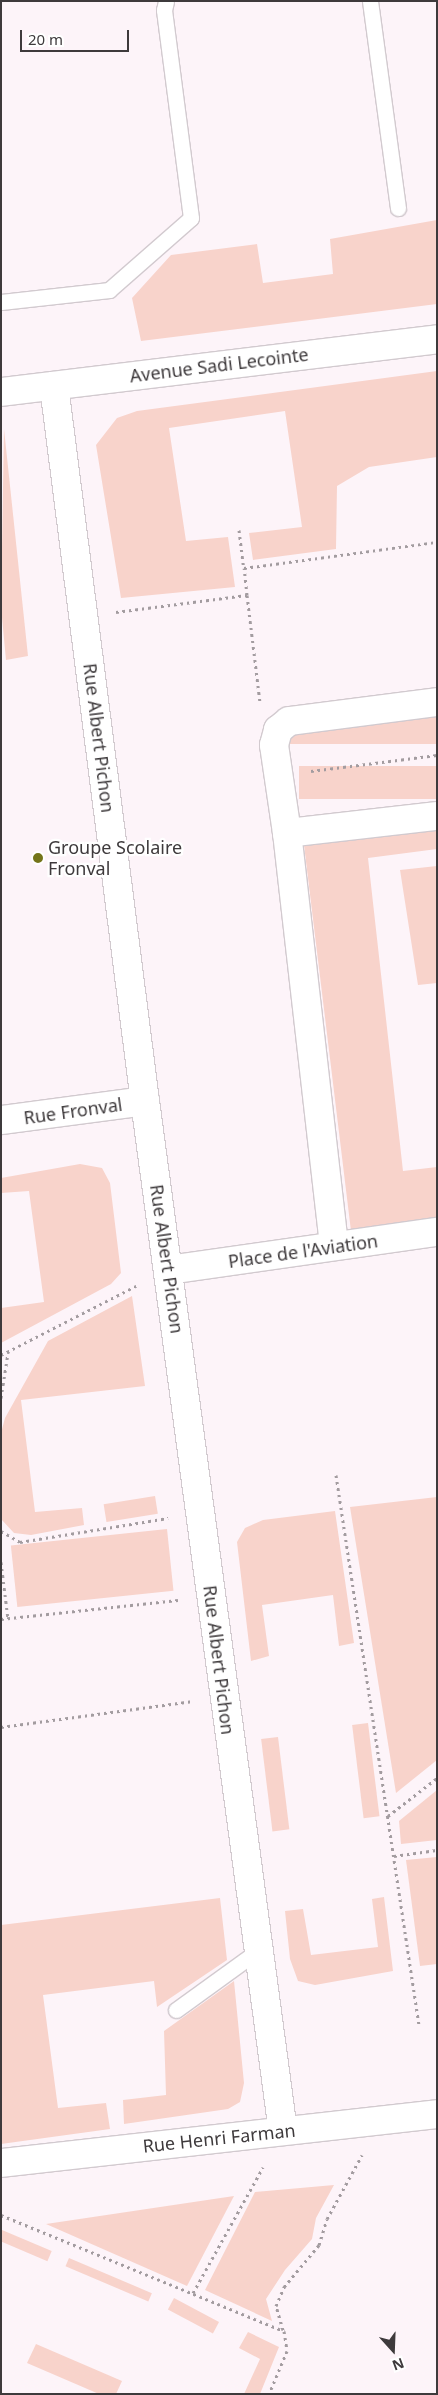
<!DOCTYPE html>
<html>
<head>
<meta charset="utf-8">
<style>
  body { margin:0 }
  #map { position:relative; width:438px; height:2395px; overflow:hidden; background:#fdf4f9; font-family:"Noto Sans",sans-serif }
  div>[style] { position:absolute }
  .green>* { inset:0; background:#f8d3cb; transform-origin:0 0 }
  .path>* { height:3px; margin-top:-1.5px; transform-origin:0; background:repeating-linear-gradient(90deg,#a39ca0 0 2.5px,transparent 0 6.5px) }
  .roads { filter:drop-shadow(1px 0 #d2cacf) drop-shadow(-1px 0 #d2cacf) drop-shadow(0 1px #d2cacf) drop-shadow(0 -1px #d2cacf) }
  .lane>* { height:15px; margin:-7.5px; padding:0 7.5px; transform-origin:7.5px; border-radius:7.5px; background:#fff }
  .street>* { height:28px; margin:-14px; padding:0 14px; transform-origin:14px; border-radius:14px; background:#fff }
  .secondary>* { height:28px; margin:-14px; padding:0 14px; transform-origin:14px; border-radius:14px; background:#fff }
  .dots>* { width:14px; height:14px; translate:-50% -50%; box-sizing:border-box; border:2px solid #fff; border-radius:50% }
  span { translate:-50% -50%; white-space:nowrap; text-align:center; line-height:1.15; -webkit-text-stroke:4.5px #fff; paint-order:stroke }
  .street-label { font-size:18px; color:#3e3a3c }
  .poi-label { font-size:18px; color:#3e3a3c }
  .left { translate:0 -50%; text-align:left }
  .frame { position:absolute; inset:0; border:2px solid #3e3a3c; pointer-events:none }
  .north { position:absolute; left:368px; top:2325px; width:50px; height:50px; -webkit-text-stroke:4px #fff; paint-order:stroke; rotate:160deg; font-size:14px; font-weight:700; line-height:20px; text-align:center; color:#3e3a3c }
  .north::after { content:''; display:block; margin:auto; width:18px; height:22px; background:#3e3a3c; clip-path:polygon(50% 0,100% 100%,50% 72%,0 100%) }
  .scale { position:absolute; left:20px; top:30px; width:109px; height:22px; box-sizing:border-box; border:2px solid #3e3a3c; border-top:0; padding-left:6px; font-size:15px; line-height:18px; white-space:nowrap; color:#3e3a3c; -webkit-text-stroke:4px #fff; paint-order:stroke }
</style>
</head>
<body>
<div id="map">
  <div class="green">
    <i style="clip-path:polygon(437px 220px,437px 304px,141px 341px,132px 298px,171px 255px,257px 244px,263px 283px,333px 274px,330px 239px)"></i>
    <i style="clip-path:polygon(437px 371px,437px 457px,369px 467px,337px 486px,336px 549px,253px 560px,249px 533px,302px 527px,285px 411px,169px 428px,186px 541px,228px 537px,235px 587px,121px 598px,96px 445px,117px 418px,137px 411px)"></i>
    <i style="clip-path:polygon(4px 429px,28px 656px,6px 660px,1px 607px)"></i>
    <i style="left:437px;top:717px;width:27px;height:147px;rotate:90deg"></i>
    <i style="left:437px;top:766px;width:33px;height:138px;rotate:90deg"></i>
    <i style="clip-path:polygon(437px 829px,437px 849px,368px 858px,403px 1171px,437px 1167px,437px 1220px,351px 1231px,304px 845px)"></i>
    <i style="clip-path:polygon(437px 866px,437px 983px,418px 985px,400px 870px)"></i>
    <i style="clip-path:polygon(80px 1164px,102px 1168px,110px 1183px,121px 1273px,111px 1284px,1px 1343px,1px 1308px,44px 1302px,29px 1191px,1px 1193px,1px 1178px)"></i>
    <i style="clip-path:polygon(132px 1296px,145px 1386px,21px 1400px,35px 1512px,82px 1508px,84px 1525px,31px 1535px,14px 1533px,1px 1519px,1px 1433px,5px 1418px,48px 1341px)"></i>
    <i style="left:155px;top:1496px;width:18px;height:52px;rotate:81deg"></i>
    <i style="clip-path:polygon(437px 1497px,437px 1760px,396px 1793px,350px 1507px)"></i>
    <i style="clip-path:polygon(335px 1511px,354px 1643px,339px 1646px,333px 1595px,262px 1605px,269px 1656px,251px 1661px,237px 1542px,245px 1528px,263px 1520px)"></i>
    <i style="left:167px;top:1529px;width:62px;height:157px;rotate:84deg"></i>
    <i style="left:368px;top:1723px;width:94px;height:16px;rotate:83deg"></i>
    <i style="left:278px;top:1737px;width:93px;height:17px;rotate:83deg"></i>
    <i style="clip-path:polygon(437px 1790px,437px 1840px,401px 1844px,399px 1821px)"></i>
    <i style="clip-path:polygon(437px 1857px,437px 1964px,420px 1966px,406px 1860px)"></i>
    <i style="clip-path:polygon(384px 1897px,393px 1971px,315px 1985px,298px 1981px,290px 1959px,285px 1911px,303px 1909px,311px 1955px,378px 1947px,372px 1899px)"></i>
    <i style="clip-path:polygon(220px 1898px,227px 1960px,157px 2007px,154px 1981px,43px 1995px,58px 2108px,106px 2103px,110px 2129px,1px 2144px,1px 1925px)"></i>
    <i style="clip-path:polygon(234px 1981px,244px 2083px,240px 2102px,228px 2109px,124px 2124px,123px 2100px,166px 2095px,164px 2031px)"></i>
    <i style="clip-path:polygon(334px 2185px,316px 2218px,312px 2239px,285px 2270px,266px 2299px,272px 2321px,205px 2290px,255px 2192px)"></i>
    <i style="clip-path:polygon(234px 2196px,187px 2286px,46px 2224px)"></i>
    <i style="left:2px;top:2230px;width:54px;height:11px;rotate:23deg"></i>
    <i style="left:69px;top:2258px;width:90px;height:9px;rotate:23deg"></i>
    <i style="left:174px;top:2298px;width:51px;height:13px;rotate:28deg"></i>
    <i style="clip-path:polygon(248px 2332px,279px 2347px,260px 2394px,244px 2394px,260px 2359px,239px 2348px)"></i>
    <i style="clip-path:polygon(36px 2344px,122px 2381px,116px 2394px,99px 2394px,27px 2363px)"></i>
  </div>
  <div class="path">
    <i style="left:239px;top:530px;width:38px;rotate:83deg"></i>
    <i style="left:247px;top:595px;width:27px;rotate:-96deg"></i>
    <i style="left:244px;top:568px;width:195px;rotate:-7.7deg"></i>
    <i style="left:116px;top:612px;width:132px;rotate:-7.4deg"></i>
    <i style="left:247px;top:595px;width:109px;rotate:83.1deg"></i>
    <i style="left:311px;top:771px;width:127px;rotate:-7.2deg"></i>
    <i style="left:1px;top:1355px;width:152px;rotate:-27.1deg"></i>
    <i style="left:1px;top:1398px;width:46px;rotate:-81.2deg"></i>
    <i style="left:336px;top:1475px;width:556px;rotate:81.42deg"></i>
    <i style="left:1px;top:1531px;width:22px;rotate:30deg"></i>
    <i style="left:20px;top:1542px;width:150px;rotate:-9.2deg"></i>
    <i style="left:1px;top:1562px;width:57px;rotate:83deg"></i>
    <i style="left:1px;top:1619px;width:178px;rotate:-6.1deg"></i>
    <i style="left:1px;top:1727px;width:194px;rotate:-7.7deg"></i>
    <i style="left:388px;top:1816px;width:62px;rotate:-37.8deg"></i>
    <i style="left:394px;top:1856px;width:43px;rotate:-7.9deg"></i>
    <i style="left:1px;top:2215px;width:306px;rotate:22.3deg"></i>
    <i style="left:284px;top:2331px;width:20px;rotate:81deg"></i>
    <i style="left:287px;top:2351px;width:47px;rotate:112.7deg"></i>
    <i style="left:193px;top:2293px;width:144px;rotate:-60.9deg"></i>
    <i style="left:283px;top:2330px;width:25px;rotate:-106deg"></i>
    <i style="left:276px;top:2306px;width:21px;rotate:-67deg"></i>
    <i style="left:284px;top:2287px;width:55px;rotate:-50.2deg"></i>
    <i style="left:319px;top:2245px;width:27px;rotate:-73deg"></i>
    <i style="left:327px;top:2219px;width:73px;rotate:-61.3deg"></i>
  </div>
  <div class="roads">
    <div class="lane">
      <i style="left:370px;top:1px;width:209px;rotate:82.3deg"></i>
      <i style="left:1px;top:302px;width:109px;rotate:-6.3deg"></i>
      <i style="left:109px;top:290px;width:109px;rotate:-41.3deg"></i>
      <i style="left:191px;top:218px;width:210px;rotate:-97.4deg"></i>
      <i style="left:164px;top:10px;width:9px;rotate:-77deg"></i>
      <i style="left:176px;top:2010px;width:102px;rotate:-35.9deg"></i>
    </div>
    <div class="street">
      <i style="left:54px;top:386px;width:721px;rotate:82.75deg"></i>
      <i style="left:145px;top:1101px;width:1039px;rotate:82.37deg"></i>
      <i style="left:287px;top:833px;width:151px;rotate:-6.5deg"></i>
      <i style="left:1px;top:1120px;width:145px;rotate:-7.5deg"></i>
      <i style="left:334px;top:1245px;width:415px;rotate:-96.5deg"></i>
      <i style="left:287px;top:833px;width:89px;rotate:-98.4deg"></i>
      <i style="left:274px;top:745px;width:16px;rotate:-75deg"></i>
      <i style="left:278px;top:730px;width:14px;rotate:-39deg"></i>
      <i style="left:289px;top:721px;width:149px;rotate:-7.3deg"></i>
      <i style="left:169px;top:1270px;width:271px;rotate:-8.1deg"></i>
      <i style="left:1px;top:2163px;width:439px;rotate:-6.4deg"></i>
    </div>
    <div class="secondary">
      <i style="left:1px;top:392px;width:439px;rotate:-6.9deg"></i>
    </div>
  </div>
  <div class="dots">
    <i style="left:38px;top:858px;background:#747419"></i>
  </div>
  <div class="street-label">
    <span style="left:219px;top:365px;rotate:-7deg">Avenue Sadi Lecointe</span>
    <span style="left:99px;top:738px;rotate:83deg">Rue Albert Pichon</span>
    <span style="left:73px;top:1111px;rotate:-8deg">Rue Fronval</span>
    <span style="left:303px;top:1251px;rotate:-8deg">Place de l'Aviation</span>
    <span style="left:167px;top:1259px;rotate:82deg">Rue Albert Pichon</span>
    <span style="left:219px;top:1660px;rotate:83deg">Rue Albert Pichon</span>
    <span style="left:219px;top:2138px;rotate:-6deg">Rue Henri Farman</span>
  </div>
  <div class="poi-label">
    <span class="left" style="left:48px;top:858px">Groupe Scolaire<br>Fronval</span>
  </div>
  <div class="frame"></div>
  <div class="north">N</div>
  <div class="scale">20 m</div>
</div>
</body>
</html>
